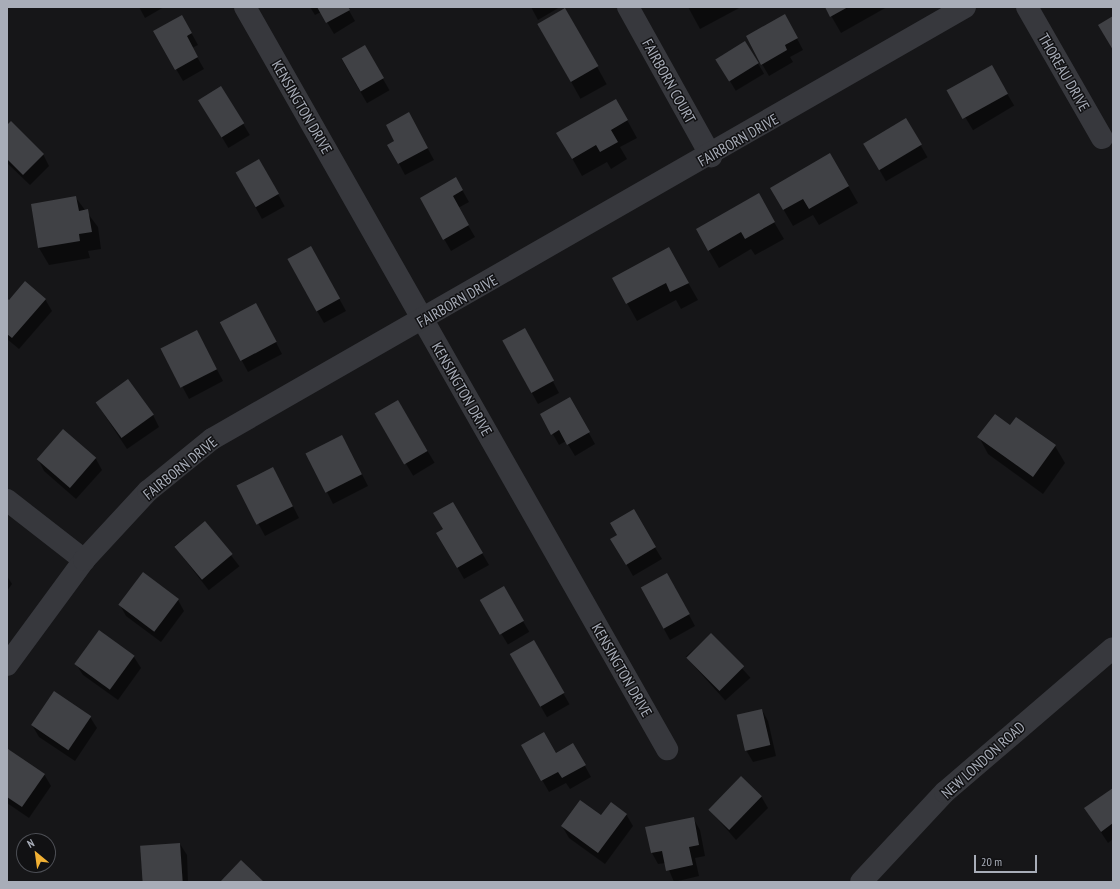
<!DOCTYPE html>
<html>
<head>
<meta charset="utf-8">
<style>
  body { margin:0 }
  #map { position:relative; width:1120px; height:889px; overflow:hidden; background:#161618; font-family:"PT Sans Narrow",sans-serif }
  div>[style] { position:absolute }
  .shadow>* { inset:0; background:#0007; transform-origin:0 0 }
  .building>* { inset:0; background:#404145; transform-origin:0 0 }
  .minor>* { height:22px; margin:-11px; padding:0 11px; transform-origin:11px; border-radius:11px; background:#37383d }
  span { translate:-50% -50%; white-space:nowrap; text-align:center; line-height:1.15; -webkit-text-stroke:3px #111113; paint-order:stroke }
  .street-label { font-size:15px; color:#a8adb8 }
  .frame { position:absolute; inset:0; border:8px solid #a8adb8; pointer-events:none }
  .north { position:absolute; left:16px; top:833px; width:40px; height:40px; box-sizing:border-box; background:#111113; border:1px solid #4d4f55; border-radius:50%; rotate:331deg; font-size:11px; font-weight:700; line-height:16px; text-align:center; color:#a8adb8 }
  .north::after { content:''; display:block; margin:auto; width:14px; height:18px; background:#f2b134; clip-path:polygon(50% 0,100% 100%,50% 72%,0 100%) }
  .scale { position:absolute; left:974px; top:855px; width:63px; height:18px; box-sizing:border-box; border:2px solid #a8adb8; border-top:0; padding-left:5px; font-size:12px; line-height:14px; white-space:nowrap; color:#a8adb8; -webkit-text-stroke:3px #111113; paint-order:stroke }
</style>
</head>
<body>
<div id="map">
  <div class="shadow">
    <i style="clip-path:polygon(139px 7px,164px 7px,145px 18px)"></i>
    <i style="clip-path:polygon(310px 7px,347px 7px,355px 21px,334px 34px,321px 12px,315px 15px)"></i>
    <i style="clip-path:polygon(531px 7px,560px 7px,538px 20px)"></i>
    <i style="clip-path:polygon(688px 7px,741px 7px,700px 29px)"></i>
    <i style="clip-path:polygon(826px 7px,887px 7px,841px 33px)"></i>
    <i style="left:565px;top:9px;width:86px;height:30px;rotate:61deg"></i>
    <i style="clip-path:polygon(182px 16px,198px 45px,192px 48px,204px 69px,183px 81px,154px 31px)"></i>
    <i style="clip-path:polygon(791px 27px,803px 50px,790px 57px,793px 62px,769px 76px,762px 64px)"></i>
    <i style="left:745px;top:42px;width:37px;height:33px;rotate:59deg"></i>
    <i style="left:364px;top:46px;width:51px;height:26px;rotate:60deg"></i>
    <i style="left:991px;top:67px;width:45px;height:48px;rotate:59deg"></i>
    <i style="left:221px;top:87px;width:56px;height:25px;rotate:59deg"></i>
    <i style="clip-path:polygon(616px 100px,637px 138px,620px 147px,627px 159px,611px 169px,607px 162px,582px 176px,558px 133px)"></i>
    <i style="left:906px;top:120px;width:43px;height:48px;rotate:60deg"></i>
    <i style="clip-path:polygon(415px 125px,434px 160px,405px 175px,389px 145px)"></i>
    <i style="clip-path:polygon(7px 126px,43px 154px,49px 166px,30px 185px,7px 163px)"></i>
    <i style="clip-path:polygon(830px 154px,858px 203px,819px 225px,813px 215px,793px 226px,771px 188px)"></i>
    <i style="left:259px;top:160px;width:53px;height:26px;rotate:61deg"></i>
    <i style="clip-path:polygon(456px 179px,469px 202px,458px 208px,475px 237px,451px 251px,421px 199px)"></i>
    <i style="clip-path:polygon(758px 195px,784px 239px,755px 255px,751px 249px,719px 268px,697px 230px)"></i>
    <i style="clip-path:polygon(76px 198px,98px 227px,101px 249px,88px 251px,90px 258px,49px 265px,39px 248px,32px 205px)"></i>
    <i style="clip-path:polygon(317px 258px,346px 311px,324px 323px,317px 311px)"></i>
    <i style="clip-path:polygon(678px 265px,698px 300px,681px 309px,676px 300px,637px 321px,613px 278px)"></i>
    <i style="clip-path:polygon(7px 299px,45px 299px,52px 311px,19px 349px,7px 339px)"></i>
    <i style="clip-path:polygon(262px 315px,282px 354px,248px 372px,221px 322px)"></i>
    <i style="clip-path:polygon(531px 340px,559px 393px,538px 404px,503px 341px)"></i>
    <i style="clip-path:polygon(203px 343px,223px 381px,189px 399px,162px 349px)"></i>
    <i style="clip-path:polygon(570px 399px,595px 444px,575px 456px,566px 441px,559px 445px,542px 415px)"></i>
    <i style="clip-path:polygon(96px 402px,153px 415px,159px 427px,127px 449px)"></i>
    <i style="left:398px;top:402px;width:71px;height:25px;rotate:59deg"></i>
    <i style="clip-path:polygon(63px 430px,96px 459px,102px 470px,76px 499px,44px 471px,38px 459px)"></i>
    <i style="clip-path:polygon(979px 437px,1055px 446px,1065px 463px,1043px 494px,988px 454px)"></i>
    <i style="clip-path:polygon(348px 447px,368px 486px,333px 504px,327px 492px)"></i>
    <i style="clip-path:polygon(279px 479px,299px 518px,265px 536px,238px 486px)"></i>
    <i style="clip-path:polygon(453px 503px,489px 565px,464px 579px,438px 533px,444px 529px)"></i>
    <i style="clip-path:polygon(633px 511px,662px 559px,633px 576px,612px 539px,618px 535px)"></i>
    <i style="left:205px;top:522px;width:56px;height:39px;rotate:52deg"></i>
    <i style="clip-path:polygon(7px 576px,12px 584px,7px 591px)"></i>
    <i style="clip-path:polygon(673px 585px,695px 626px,670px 640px,641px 588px)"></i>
    <i style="left:503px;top:588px;width:51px;height:25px;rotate:59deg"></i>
    <i style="clip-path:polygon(178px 600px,184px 611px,161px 642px,126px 616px,120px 605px)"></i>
    <i style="left:711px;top:634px;width:59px;height:34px;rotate:48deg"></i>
    <i style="left:533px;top:641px;width:73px;height:26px;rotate:60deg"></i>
    <i style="clip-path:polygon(134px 657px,141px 668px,118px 700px,83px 675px,76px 664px)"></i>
    <i style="clip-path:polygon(762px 710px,768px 721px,776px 756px,753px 762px,746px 750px)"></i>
    <i style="clip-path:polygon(90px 717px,97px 728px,75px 761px,39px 737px,32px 725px)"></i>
    <i style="clip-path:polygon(573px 744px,591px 777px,570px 789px,566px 783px,549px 792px,522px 745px,556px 754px)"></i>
    <i style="clip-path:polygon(8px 751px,44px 774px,51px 786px,29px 818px,7px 803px)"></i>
    <i style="clip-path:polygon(1113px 789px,1113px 839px,1108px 843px,1085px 808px)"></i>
    <i style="clip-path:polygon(761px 796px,768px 808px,736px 840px,710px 810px)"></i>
    <i style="clip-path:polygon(626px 814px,633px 826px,605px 864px,569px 838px,562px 826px)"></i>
    <i style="clip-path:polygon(693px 818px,700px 830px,705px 856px,695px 858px,699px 876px,674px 882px,666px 863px,658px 864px,652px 853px,646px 828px)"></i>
    <i style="clip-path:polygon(180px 844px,187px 855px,188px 882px,143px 882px)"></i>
  </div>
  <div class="building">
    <i style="clip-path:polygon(317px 7px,348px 7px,350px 10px,326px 23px)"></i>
    <i style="clip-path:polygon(825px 7px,848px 7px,830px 17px)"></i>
    <i style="left:565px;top:8px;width:67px;height:32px;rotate:60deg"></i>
    <i style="clip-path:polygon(785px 14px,798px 38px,785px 45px,787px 50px,761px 65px,746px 36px)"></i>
    <i style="clip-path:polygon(182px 15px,192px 33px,187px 36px,198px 57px,175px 70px,153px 31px)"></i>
    <i style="clip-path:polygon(1113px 16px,1113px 50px,1098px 25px)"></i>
    <i style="left:745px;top:41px;width:26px;height:35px;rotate:58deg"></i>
    <i style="left:365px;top:45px;width:38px;height:27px;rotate:60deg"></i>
    <i style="left:992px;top:65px;width:33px;height:52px;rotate:61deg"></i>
    <i style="left:221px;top:86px;width:44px;height:27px;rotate:58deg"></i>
    <i style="clip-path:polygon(616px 99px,628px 120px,611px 130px,618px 142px,600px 152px,596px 145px,572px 159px,556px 133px)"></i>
    <i style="clip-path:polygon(409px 112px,428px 148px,398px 164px,387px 145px,394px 141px,386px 125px)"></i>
    <i style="left:906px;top:118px;width:31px;height:50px;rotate:59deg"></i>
    <i style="clip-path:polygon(11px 121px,44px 154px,23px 175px,7px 159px,7px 125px)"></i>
    <i style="clip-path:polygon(830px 153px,849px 186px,809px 209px,803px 199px,783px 210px,770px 188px)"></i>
    <i style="left:259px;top:159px;width:40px;height:27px;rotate:60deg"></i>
    <i style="clip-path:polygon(456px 177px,463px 190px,453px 196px,469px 225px,443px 240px,420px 198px)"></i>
    <i style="clip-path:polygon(759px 193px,775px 222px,745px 239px,741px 232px,708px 251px,696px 229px)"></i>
    <i style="clip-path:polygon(76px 196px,79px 211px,88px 209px,92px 232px,79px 234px,80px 241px,38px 248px,31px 204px)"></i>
    <i style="left:311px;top:246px;width:60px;height:27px;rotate:61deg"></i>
    <i style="clip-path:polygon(669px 247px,689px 283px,670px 292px,666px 283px,626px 304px,612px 278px)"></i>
    <i style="clip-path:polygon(25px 281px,46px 299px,12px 338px,7px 334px,7px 298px,9px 300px)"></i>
    <i style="left:256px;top:303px;width:44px;height:41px;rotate:62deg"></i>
    <i style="left:525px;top:328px;width:60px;height:26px;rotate:61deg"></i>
    <i style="left:197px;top:330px;width:44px;height:41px;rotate:63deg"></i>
    <i style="left:128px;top:379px;width:44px;height:40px;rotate:54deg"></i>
    <i style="clip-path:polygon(570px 397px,590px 432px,567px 445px,559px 430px,551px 435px,540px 414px)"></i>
    <i style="left:398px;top:400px;width:59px;height:27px;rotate:60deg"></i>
    <i style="clip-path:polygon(995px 414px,1010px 425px,1016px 417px,1056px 445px,1033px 477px,977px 437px)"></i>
    <i style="left:63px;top:429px;width:44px;height:40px;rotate:41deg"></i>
    <i style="left:342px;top:435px;width:44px;height:41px;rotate:63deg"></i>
    <i style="left:273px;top:467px;width:44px;height:41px;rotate:63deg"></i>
    <i style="clip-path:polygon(453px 502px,483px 553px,457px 568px,436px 533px,443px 529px,433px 513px)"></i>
    <i style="clip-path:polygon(634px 509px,656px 547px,626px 565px,610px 539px,617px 535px,610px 523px)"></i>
    <i style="left:205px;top:521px;width:43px;height:40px;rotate:50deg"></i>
    <i style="left:143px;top:572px;width:45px;height:41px;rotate:37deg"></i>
    <i style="left:667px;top:573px;width:47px;height:30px;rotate:61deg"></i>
    <i style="left:504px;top:586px;width:40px;height:28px;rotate:60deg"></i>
    <i style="left:99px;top:630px;width:44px;height:42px;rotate:36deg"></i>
    <i style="left:711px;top:633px;width:47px;height:35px;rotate:45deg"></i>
    <i style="left:534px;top:640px;width:61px;height:28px;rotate:60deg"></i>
    <i style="left:54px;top:691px;width:45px;height:41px;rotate:34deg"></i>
    <i style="left:762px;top:709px;width:37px;height:26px;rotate:77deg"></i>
    <i style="clip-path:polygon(544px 732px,556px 753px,573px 743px,586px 765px,562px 778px,558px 772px,541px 781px,521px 745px)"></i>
    <i style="clip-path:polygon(8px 749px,45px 774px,22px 807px,7px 797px)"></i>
    <i style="left:741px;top:776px;width:29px;height:47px;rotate:44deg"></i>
    <i style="clip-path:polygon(1113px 788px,1113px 823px,1101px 832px,1084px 808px)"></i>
    <i style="clip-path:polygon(580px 800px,601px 815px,611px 802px,627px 814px,598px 853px,561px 826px)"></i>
    <i style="clip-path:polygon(694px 817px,699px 845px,689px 847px,693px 865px,666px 871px,662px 851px,651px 853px,645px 827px)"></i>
    <i style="left:180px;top:843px;width:39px;height:40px;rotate:86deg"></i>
    <i style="clip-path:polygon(241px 860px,264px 882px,220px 882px)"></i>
  </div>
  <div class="minor">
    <i style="left:245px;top:7px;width:854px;rotate:60.37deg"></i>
    <i style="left:628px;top:7px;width:171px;rotate:60.9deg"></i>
    <i style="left:1027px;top:7px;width:151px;rotate:60.2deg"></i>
    <i style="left:7px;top:500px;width:98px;rotate:37.9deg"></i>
    <i style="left:7px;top:665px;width:130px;rotate:-53.7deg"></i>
    <i style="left:84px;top:560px;width:94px;rotate:-47.2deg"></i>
    <i style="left:148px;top:491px;width:82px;rotate:-39.1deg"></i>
    <i style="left:212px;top:439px;width:868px;rotate:-29.84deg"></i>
    <i style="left:861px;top:882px;width:123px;rotate:-47deg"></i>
    <i style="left:945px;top:792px;width:221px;rotate:-40.6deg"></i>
  </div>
  <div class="street-label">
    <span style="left:1064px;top:72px;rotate:60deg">THOREAU DRIVE</span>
    <span style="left:669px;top:81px;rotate:61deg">FAIRBORN COURT</span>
    <span style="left:302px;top:107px;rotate:60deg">KENSINGTON DRIVE</span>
    <span style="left:738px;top:140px;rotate:-30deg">FAIRBORN DRIVE</span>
    <span style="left:457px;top:301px;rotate:-30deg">FAIRBORN DRIVE</span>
    <span style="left:462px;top:389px;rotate:60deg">KENSINGTON DRIVE</span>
    <span style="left:180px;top:468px;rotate:-39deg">FAIRBORN DRIVE</span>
    <span style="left:622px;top:670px;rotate:60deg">KENSINGTON DRIVE</span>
    <span style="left:983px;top:760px;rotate:-42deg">NEW LONDON ROAD</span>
  </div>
  <div class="frame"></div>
  <div class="north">N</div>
  <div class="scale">20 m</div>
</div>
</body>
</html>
